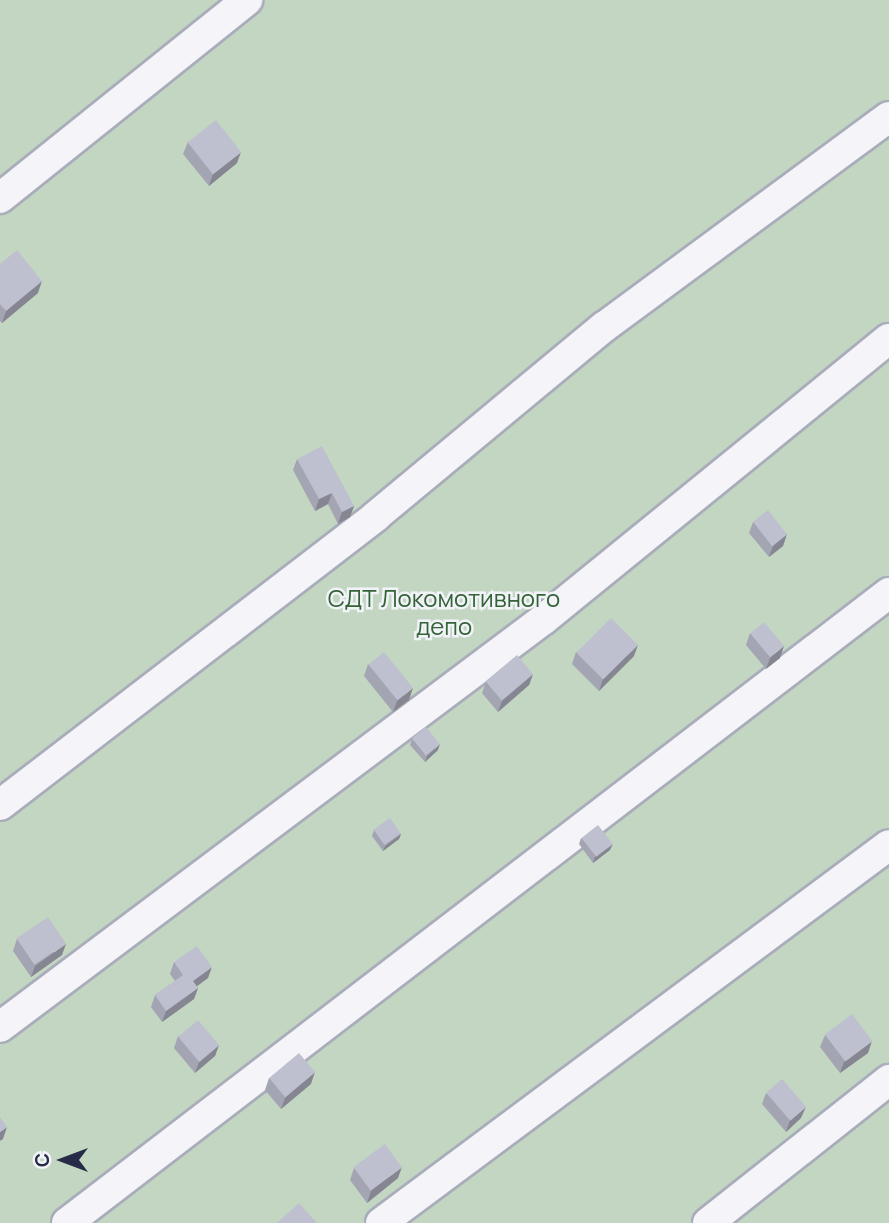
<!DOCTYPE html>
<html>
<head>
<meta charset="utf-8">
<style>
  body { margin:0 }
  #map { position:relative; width:889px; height:1223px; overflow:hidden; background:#e1e3ec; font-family:Manrope,sans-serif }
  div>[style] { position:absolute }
  .green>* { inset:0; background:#c2d6c2; transform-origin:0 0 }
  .roads { filter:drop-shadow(2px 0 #a9acba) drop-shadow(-2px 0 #a9acba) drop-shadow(0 2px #a9acba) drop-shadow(0 -2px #a9acba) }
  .minor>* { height:30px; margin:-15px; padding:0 15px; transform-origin:15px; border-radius:15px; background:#f5f5f9 }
  .wall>* { inset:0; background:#a3a5b2 }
  .shaded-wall>* { inset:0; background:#858691 }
  .building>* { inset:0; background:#bec0cf; transform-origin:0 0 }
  span { translate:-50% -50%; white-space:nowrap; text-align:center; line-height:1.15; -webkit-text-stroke:5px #f2f3f9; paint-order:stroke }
  .park-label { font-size:24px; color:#336336 }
  .north { position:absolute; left:28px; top:1125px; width:70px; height:70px; -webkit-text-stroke:5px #f2f3f9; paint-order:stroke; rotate:270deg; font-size:19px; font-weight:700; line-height:28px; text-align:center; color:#272b46 }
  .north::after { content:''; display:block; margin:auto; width:24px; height:32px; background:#272b46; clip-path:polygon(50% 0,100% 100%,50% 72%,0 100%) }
</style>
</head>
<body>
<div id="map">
  <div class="green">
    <i style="left:0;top:0;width:889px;height:1223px"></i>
  </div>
  <div class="roads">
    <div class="minor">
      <i style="left:0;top:198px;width:317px;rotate:-38.7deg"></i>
      <i style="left:0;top:805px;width:474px;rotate:-37.5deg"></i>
      <i style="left:376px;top:516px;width:296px;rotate:-39.7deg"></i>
      <i style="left:604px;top:327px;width:354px;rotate:-36.4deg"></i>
      <i style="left:0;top:1027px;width:680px;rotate:-36.87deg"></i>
      <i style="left:544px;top:619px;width:444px;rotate:-39.1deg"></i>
      <i style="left:67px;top:1223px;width:1036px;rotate:-37.47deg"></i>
      <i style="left:381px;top:1223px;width:633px;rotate:-36.65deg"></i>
      <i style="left:708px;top:1223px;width:231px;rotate:-38.3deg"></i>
    </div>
  </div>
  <div class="wall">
    <i style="clip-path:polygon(188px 142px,237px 163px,209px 186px,183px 154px)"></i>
    <i style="clip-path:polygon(0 264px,38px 293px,2px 323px,0 321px)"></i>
    <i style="clip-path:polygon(297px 459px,354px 506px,350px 517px,338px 524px,328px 504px,315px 511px,293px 470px)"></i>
    <i style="clip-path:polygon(753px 522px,787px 534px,783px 546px,769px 557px,749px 533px)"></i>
    <i style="clip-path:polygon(750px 633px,780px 658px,766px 669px,746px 645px)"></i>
    <i style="clip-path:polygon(576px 652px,634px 656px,599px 691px,572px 664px)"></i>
    <i style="clip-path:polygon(368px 664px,409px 700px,393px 712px,364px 676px)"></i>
    <i style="clip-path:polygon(533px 674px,529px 685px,498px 712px,482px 693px,486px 682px)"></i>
    <i style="clip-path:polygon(412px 739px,438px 750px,425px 762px,410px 745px)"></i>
    <i style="clip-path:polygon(374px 830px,401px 834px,399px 839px,383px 851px,372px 836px)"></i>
    <i style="clip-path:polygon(581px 838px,610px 850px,593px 863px,579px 844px)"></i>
    <i style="clip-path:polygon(17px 939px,62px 955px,31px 977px,13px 951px)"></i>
    <i style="clip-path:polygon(174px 962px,208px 978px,197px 986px,198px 988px,194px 999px,162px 1022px,151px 1007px,155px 995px,175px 981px,170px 974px)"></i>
    <i style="clip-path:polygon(825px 1035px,868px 1053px,840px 1073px,820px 1047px)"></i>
    <i style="clip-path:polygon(178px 1036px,219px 1045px,215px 1056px,195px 1073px,174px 1048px)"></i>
    <i style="clip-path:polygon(269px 1078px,311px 1084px,281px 1109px,265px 1090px)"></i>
    <i style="clip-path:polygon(766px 1093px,801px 1118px,786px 1132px,762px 1104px)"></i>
    <i style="clip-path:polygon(354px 1168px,398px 1178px,367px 1203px,350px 1180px)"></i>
  </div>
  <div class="shaded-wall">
    <i style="clip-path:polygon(241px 152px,237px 163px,209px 186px,213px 174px)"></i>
    <i style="clip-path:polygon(42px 281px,38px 293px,2px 323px,6px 311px)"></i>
    <i style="clip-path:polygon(332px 493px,328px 504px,315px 511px,319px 499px)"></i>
    <i style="clip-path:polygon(354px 506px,350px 517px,338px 524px,342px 512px)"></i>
    <i style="clip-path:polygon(787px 534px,783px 546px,769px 557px,773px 546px)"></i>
    <i style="clip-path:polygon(638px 645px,634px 656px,599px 691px,603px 679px)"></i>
    <i style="clip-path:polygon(784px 646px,780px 658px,766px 669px,770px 658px)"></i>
    <i style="clip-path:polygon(533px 674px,529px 685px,498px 712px,502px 701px)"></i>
    <i style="clip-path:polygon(413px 688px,409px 700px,393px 712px,397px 701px)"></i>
    <i style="clip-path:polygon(440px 744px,438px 750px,425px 762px,427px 756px)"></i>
    <i style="clip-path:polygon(401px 834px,399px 839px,383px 851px,385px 846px)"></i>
    <i style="clip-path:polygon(613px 844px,610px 850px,593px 863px,595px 857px)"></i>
    <i style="clip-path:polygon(66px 944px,62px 955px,31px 977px,35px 966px)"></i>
    <i style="clip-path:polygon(212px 967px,208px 978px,189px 992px,193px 981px)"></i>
    <i style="clip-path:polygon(198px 988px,194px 999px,162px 1022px,166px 1011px)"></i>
    <i style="clip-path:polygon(872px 1041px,868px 1053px,840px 1073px,844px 1062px)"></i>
    <i style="clip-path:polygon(219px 1045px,215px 1056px,195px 1073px,199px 1062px)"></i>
    <i style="clip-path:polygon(315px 1072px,311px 1084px,281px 1109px,285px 1098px)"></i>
    <i style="clip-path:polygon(806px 1107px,801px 1118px,786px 1132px,790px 1120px)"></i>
    <i style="clip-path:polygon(7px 1127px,3px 1139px,0 1141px,0 1132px)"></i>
    <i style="clip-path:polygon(402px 1167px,398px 1178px,367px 1203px,371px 1191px)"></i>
  </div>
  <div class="building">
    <i style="left:216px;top:120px;width:41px;height:36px;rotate:52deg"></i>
    <i style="clip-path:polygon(17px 250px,42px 281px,6px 311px,0 304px,0 264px)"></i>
    <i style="clip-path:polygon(322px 446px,354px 506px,342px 512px,332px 493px,319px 499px,297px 459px)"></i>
    <i style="left:768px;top:510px;width:31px;height:19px;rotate:52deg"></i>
    <i style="left:611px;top:618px;width:38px;height:49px;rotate:45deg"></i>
    <i style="left:764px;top:622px;width:31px;height:18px;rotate:50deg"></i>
    <i style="left:384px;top:652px;width:46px;height:20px;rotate:51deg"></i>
    <i style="left:517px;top:655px;width:25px;height:41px;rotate:50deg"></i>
    <i style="left:426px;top:727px;width:22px;height:18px;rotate:51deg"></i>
    <i style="left:390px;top:818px;width:19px;height:20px;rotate:55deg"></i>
    <i style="left:598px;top:825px;width:24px;height:21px;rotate:52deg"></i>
    <i style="left:48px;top:917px;width:32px;height:38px;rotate:56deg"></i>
    <i style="clip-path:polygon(197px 946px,212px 967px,193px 981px,198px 988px,166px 1011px,155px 995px,183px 975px,174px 962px)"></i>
    <i style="left:852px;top:1014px;width:34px;height:34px;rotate:53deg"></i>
    <i style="left:198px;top:1020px;width:33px;height:26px;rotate:50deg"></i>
    <i style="left:299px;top:1053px;width:25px;height:39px;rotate:50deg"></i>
    <i style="left:782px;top:1079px;width:37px;height:21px;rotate:49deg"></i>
    <i style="clip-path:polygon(0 1117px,7px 1127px,0 1132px)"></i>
    <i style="left:385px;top:1144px;width:29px;height:39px;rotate:54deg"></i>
    <i style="clip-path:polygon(299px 1203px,317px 1223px,277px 1223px)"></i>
  </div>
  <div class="park-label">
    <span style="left:444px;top:612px">СДТ Локомотивного<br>депо</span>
  </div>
  <div class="north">С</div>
</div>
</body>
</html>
